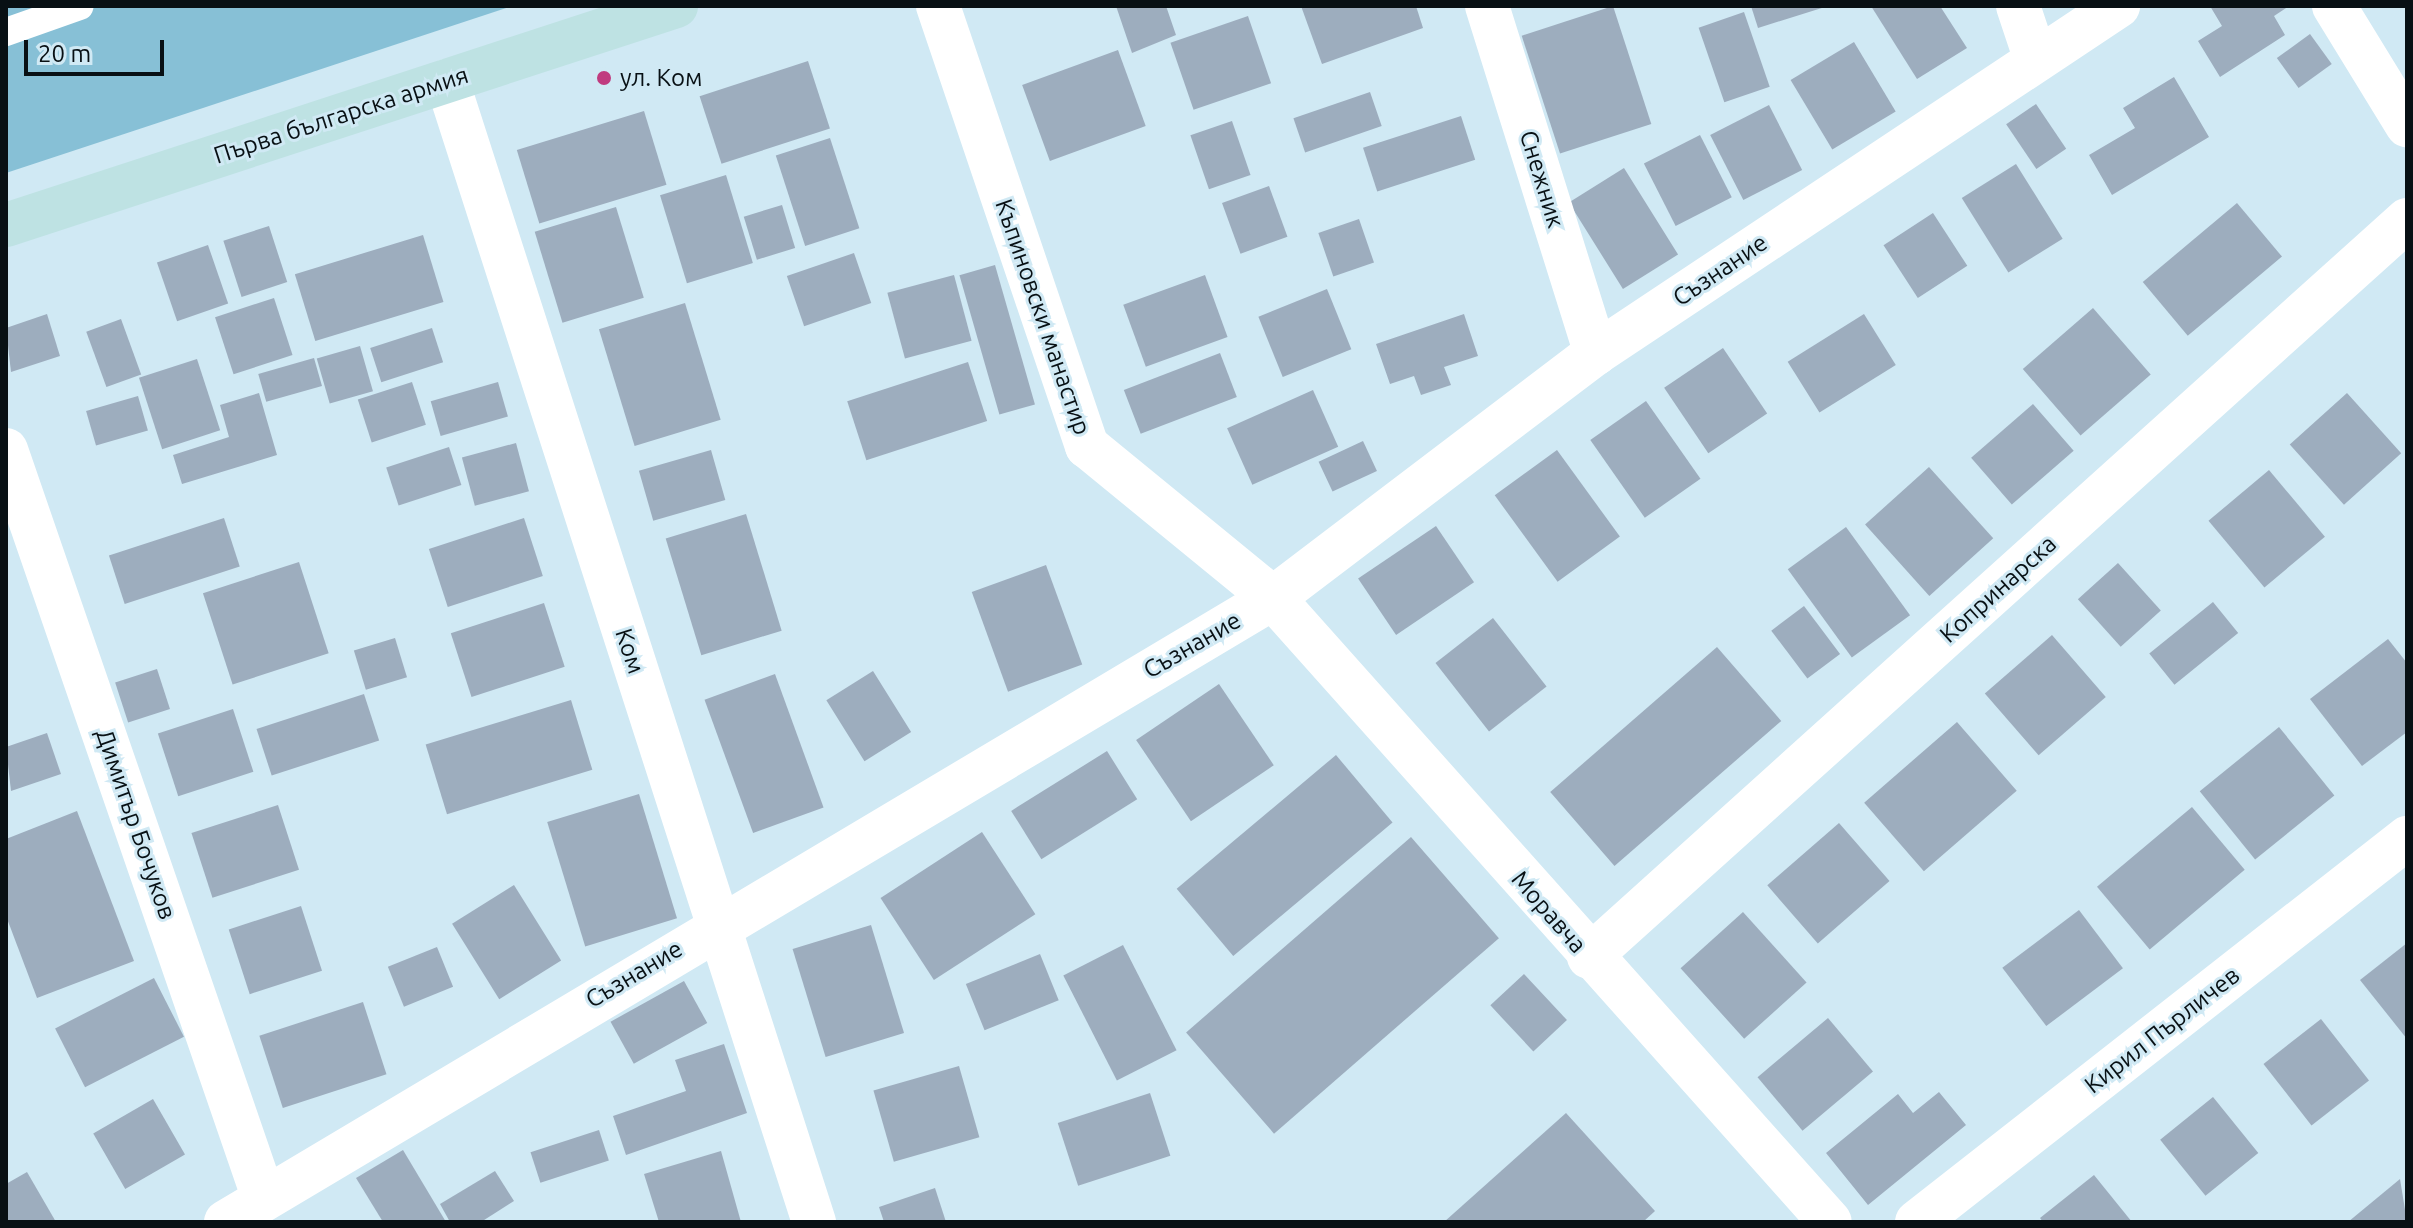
<!DOCTYPE html>
<html>
<head>
<meta charset="utf-8">
<style>
  body { margin:0 }
  #map { position:relative; width:2413px; height:1228px; overflow:hidden; background:#d0e9f4; font-family:Ubuntu,sans-serif }
  div>[style] { position:absolute }
  .green>* { inset:0; background:#87c0d6 }
  .building>* { inset:0; background:#9dadbe; transform-origin:0 0 }
  .lane>* { height:28px; margin:-14px; padding:0 14px; transform-origin:14px; border-radius:14px; background:#fff }
  .street>* { height:44px; margin:-22px; padding:0 22px; transform-origin:22px; border-radius:22px; background:#fff }
  .secondary>* { height:44px; margin:-22px; padding:0 22px; transform-origin:22px; border-radius:22px; background:#bee2e3 }
  .dots>* { width:22px; height:22px; translate:-50% -50%; box-sizing:border-box; border:4px solid #d0e9f4; border-radius:50% }
  span { translate:-50% -50%; white-space:nowrap; text-align:center; line-height:1.15; -webkit-text-stroke:6px #d0e9f4; paint-order:stroke }
  .poi-label { font-size:24px; color:#081014 }
  .left { translate:0 -50%; text-align:left }
  .street-label { font-size:24px; color:#081014 }
  .frame { position:absolute; inset:0; border:8px solid #081014; pointer-events:none }
  .scale { position:absolute; left:24px; top:40px; width:140px; height:36px; box-sizing:border-box; border:4px solid #081014; border-top:0; padding-left:10px; font-size:24px; line-height:28px; white-space:nowrap; color:#081014; -webkit-text-stroke:6px #d0e9f4; paint-order:stroke }
</style>
</head>
<body>
<div id="map">
  <div class="green">
    <i style="clip-path:polygon(6px 6px,512px 6px,6px 173px)"></i>
  </div>
  <div class="building">
    <i style="clip-path:polygon(1116px 6px,1166px 6px,1176px 35px,1132px 53px)"></i>
    <i style="clip-path:polygon(1301px 6px,1416px 6px,1423px 28px,1322px 64px)"></i>
    <i style="left:1613px;top:6px;width:124px;height:96px;rotate:72deg"></i>
    <i style="clip-path:polygon(1751px 6px,1825px 6px,1825px 7px,1758px 28px)"></i>
    <i style="clip-path:polygon(1871px 6px,1940px 6px,1967px 48px,1917px 79px)"></i>
    <i style="clip-path:polygon(2210px 6px,2289px 6px,2274px 16px,2285px 35px,2220px 77px,2198px 41px,2222px 26px)"></i>
    <i style="left:1744px;top:12px;width:79px;height:48px;rotate:71deg"></i>
    <i style="left:1248px;top:16px;width:71px;height:82px;rotate:71deg"></i>
    <i style="left:2310px;top:34px;width:37px;height:41px;rotate:54deg"></i>
    <i style="left:1854px;top:42px;width:81px;height:74px;rotate:59deg"></i>
    <i style="left:1118px;top:50px;width:81px;height:102px;rotate:70deg"></i>
    <i style="left:808px;top:61px;width:71px;height:114px;rotate:72deg"></i>
    <i style="clip-path:polygon(2174px 77px,2209px 137px,2112px 195px,2089px 155px,2135px 128px,2123px 108px)"></i>
    <i style="left:1370px;top:92px;width:36px;height:81px;rotate:71deg"></i>
    <i style="left:2036px;top:104px;width:54px;height:36px;rotate:56deg"></i>
    <i style="left:1769px;top:105px;width:73px;height:66px;rotate:63deg"></i>
    <i style="left:644px;top:111px;width:77px;height:133px;rotate:73deg"></i>
    <i style="left:1461px;top:116px;width:46px;height:103px;rotate:72deg"></i>
    <i style="left:1232px;top:121px;width:57px;height:44px;rotate:71deg"></i>
    <i style="left:1700px;top:135px;width:70px;height:63px;rotate:63deg"></i>
    <i style="left:830px;top:138px;width:95px;height:57px;rotate:72deg"></i>
    <i style="left:2016px;top:164px;width:88px;height:64px;rotate:58deg"></i>
    <i style="left:1624px;top:168px;width:102px;height:65px;rotate:58deg"></i>
    <i style="left:726px;top:175px;width:92px;height:69px;rotate:73deg"></i>
    <i style="left:1269px;top:186px;width:54px;height:50px;rotate:70deg"></i>
    <i style="left:2237px;top:203px;width:70px;height:123px;rotate:50deg"></i>
    <i style="left:782px;top:205px;width:45px;height:40px;rotate:73deg"></i>
    <i style="left:616px;top:207px;width:95px;height:85px;rotate:73deg"></i>
    <i style="left:1933px;top:213px;width:63px;height:59px;rotate:57deg"></i>
    <i style="left:1359px;top:219px;width:46px;height:43px;rotate:71deg"></i>
    <i style="left:269px;top:226px;width:59px;height:48px;rotate:72deg"></i>
    <i style="left:423px;top:235px;width:70px;height:134px;rotate:73deg"></i>
    <i style="left:208px;top:245px;width:62px;height:54px;rotate:71deg"></i>
    <i style="left:854px;top:253px;width:53px;height:71px;rotate:71deg"></i>
    <i style="left:995px;top:265px;width:145px;height:37px;rotate:74deg"></i>
    <i style="left:954px;top:275px;width:68px;height:69px;rotate:75deg"></i>
    <i style="left:1205px;top:275px;width:66px;height:87px;rotate:70deg"></i>
    <i style="left:1327px;top:289px;width:65px;height:74px;rotate:68deg"></i>
    <i style="left:274px;top:298px;width:60px;height:62px;rotate:72deg"></i>
    <i style="left:685px;top:303px;width:122px;height:90px;rotate:73deg"></i>
    <i style="left:2093px;top:308px;width:88px;height:93px;rotate:49deg"></i>
    <i style="clip-path:polygon(47px 314px,60px 356px,11px 372px,6px 328px)"></i>
    <i style="clip-path:polygon(1464px 314px,1478px 356px,1444px 367px,1451px 385px,1421px 395px,1414px 376px,1390px 384px,1376px 344px)"></i>
    <i style="left:1864px;top:314px;width:60px;height:90px;rotate:58deg"></i>
    <i style="left:121px;top:319px;width:59px;height:37px;rotate:70deg"></i>
    <i style="left:432px;top:328px;width:36px;height:65px;rotate:72deg"></i>
    <i style="left:360px;top:346px;width:47px;height:45px;rotate:74deg"></i>
    <i style="left:1723px;top:348px;width:79px;height:71px;rotate:56deg"></i>
    <i style="left:1220px;top:353px;width:47px;height:103px;rotate:69deg"></i>
    <i style="left:314px;top:358px;width:29px;height:58px;rotate:74deg"></i>
    <i style="left:197px;top:359px;width:75px;height:61px;rotate:72deg"></i>
    <i style="left:968px;top:362px;width:62px;height:127px;rotate:72deg"></i>
    <i style="left:412px;top:382px;width:45px;height:57px;rotate:72deg"></i>
    <i style="left:498px;top:382px;width:36px;height:70px;rotate:74deg"></i>
    <i style="left:1313px;top:390px;width:62px;height:94px;rotate:66deg"></i>
    <i style="clip-path:polygon(259px 393px,277px 455px,182px 484px,173px 455px,229px 437px,220px 405px)"></i>
    <i style="left:2347px;top:393px;width:81px;height:77px;rotate:48deg"></i>
    <i style="left:138px;top:396px;width:36px;height:54px;rotate:74deg"></i>
    <i style="left:1646px;top:401px;width:95px;height:68px;rotate:55deg"></i>
    <i style="left:2033px;top:404px;width:62px;height:82px;rotate:49deg"></i>
    <i style="left:1363px;top:441px;width:33px;height:49px;rotate:65deg"></i>
    <i style="left:516px;top:443px;width:50px;height:56px;rotate:75deg"></i>
    <i style="left:449px;top:447px;width:40px;height:66px;rotate:72deg"></i>
    <i style="left:711px;top:450px;width:52px;height:75px;rotate:74deg"></i>
    <i style="left:1557px;top:450px;width:107px;height:77px;rotate:54deg"></i>
    <i style="left:1929px;top:467px;width:96px;height:86px;rotate:48deg"></i>
    <i style="left:2269px;top:470px;width:87px;height:79px;rotate:50deg"></i>
    <i style="left:746px;top:514px;width:122px;height:84px;rotate:73deg"></i>
    <i style="left:224px;top:518px;width:51px;height:121px;rotate:72deg"></i>
    <i style="left:524px;top:518px;width:61px;height:100px;rotate:72deg"></i>
    <i style="left:1436px;top:526px;width:68px;height:94px;rotate:56deg"></i>
    <i style="left:1846px;top:527px;width:109px;height:72px;rotate:54deg"></i>
    <i style="left:299px;top:562px;width:96px;height:101px;rotate:72deg"></i>
    <i style="left:2118px;top:563px;width:64px;height:54px;rotate:48deg"></i>
    <i style="left:1046px;top:565px;width:106px;height:79px;rotate:70deg"></i>
    <i style="left:2213px;top:602px;width:40px;height:82px;rotate:51deg"></i>
    <i style="left:544px;top:603px;width:67px;height:98px;rotate:72deg"></i>
    <i style="left:1804px;top:606px;width:60px;height:41px;rotate:53deg"></i>
    <i style="left:1493px;top:618px;width:87px;height:73px;rotate:52deg"></i>
    <i style="left:2052px;top:635px;width:82px;height:89px;rotate:49deg"></i>
    <i style="left:395px;top:638px;width:41px;height:43px;rotate:73deg"></i>
    <i style="clip-path:polygon(2388px 639px,2407px 663px,2407px 732px,2362px 766px,2310px 699px)"></i>
    <i style="left:1717px;top:647px;width:98px;height:221px;rotate:49deg"></i>
    <i style="left:157px;top:669px;width:42px;height:44px;rotate:72deg"></i>
    <i style="left:873px;top:671px;width:72px;height:55px;rotate:58deg"></i>
    <i style="left:775px;top:674px;width:142px;height:75px;rotate:70deg"></i>
    <i style="left:1219px;top:684px;width:98px;height:100px;rotate:56deg"></i>
    <i style="left:364px;top:694px;width:49px;height:113px;rotate:72deg"></i>
    <i style="left:571px;top:700px;width:73px;height:152px;rotate:73deg"></i>
    <i style="left:233px;top:709px;width:66px;height:79px;rotate:72deg"></i>
    <i style="left:1957px;top:722px;width:91px;height:123px;rotate:49deg"></i>
    <i style="left:2279px;top:727px;width:88px;height:102px;rotate:51deg"></i>
    <i style="clip-path:polygon(47px 733px,61px 774px,11px 791px,6px 747px)"></i>
    <i style="left:1107px;top:751px;width:57px;height:113px;rotate:58deg"></i>
    <i style="left:1336px;top:755px;width:88px;height:208px;rotate:50deg"></i>
    <i style="left:639px;top:794px;width:130px;height:96px;rotate:73deg"></i>
    <i style="left:278px;top:805px;width:68px;height:91px;rotate:72deg"></i>
    <i style="left:2192px;top:807px;width:82px;height:124px;rotate:50deg"></i>
    <i style="clip-path:polygon(77px 811px,134px 961px,37px 998px,6px 916px,6px 839px)"></i>
    <i style="left:1839px;top:823px;width:77px;height:95px;rotate:49deg"></i>
    <i style="left:982px;top:832px;width:98px;height:121px;rotate:57deg"></i>
    <i style="left:1411px;top:837px;width:134px;height:298px;rotate:49deg"></i>
    <i style="left:514px;top:885px;width:89px;height:73px;rotate:58deg"></i>
    <i style="left:301px;top:906px;width:68px;height:76px;rotate:72deg"></i>
    <i style="left:2079px;top:910px;width:73px;height:96px;rotate:53deg"></i>
    <i style="left:1743px;top:912px;width:95px;height:84px;rotate:48deg"></i>
    <i style="left:871px;top:925px;width:113px;height:82px;rotate:73deg"></i>
    <i style="clip-path:polygon(2407px 943px,2407px 1039px,2360px 980px)"></i>
    <i style="left:1123px;top:945px;width:118px;height:67px;rotate:63deg"></i>
    <i style="left:437px;top:947px;width:43px;height:53px;rotate:68deg"></i>
    <i style="left:1040px;top:954px;width:50px;height:80px;rotate:68deg"></i>
    <i style="left:1524px;top:974px;width:63px;height:46px;rotate:47deg"></i>
    <i style="left:154px;top:978px;width:66px;height:111px;rotate:63deg"></i>
    <i style="left:684px;top:981px;width:48px;height:84px;rotate:61deg"></i>
    <i style="left:363px;top:1002px;width:76px;height:109px;rotate:72deg"></i>
    <i style="left:1828px;top:1018px;width:70px;height:92px;rotate:50deg"></i>
    <i style="left:2321px;top:1019px;width:78px;height:73px;rotate:52deg"></i>
    <i style="clip-path:polygon(724px 1044px,747px 1113px,626px 1155px,613px 1116px,686px 1091px,675px 1060px)"></i>
    <i style="left:959px;top:1066px;width:74px;height:89px;rotate:74deg"></i>
    <i style="clip-path:polygon(1939px 1092px,1966px 1125px,1868px 1205px,1826px 1153px,1898px 1094px,1913px 1113px)"></i>
    <i style="left:1150px;top:1093px;width:66px;height:97px;rotate:72deg"></i>
    <i style="left:2213px;top:1097px;width:72px;height:68px;rotate:51deg"></i>
    <i style="left:153px;top:1099px;width:64px;height:69px;rotate:60deg"></i>
    <i style="clip-path:polygon(1566px 1113px,1655px 1211px,1643px 1222px,1444px 1222px)"></i>
    <i style="left:599px;top:1130px;width:32px;height:72px;rotate:72deg"></i>
    <i style="clip-path:polygon(403px 1150px,446px 1222px,383px 1222px,356px 1178px)"></i>
    <i style="clip-path:polygon(721px 1151px,741px 1222px,659px 1222px,644px 1174px)"></i>
    <i style="clip-path:polygon(495px 1171px,514px 1201px,481px 1222px,450px 1222px,440px 1204px)"></i>
    <i style="clip-path:polygon(27px 1172px,56px 1222px,6px 1222px,6px 1184px)"></i>
    <i style="clip-path:polygon(2094px 1175px,2132px 1222px,2043px 1222px,2040px 1218px)"></i>
    <i style="clip-path:polygon(2400px 1179px,2407px 1222px,2348px 1222px)"></i>
    <i style="clip-path:polygon(935px 1188px,946px 1222px,884px 1222px,879px 1207px)"></i>
  </div>
  <div class="lane">
    <i style="left:6px;top:32px;width:78px;rotate:-19.4deg"></i>
  </div>
  <div class="street">
    <i style="left:938px;top:6px;width:465px;rotate:71.3deg"></i>
    <i style="left:1087px;top:446px;width:240px;rotate:39.3deg"></i>
    <i style="left:1273px;top:598px;width:836px;rotate:48.25deg"></i>
    <i style="left:1487px;top:6px;width:364px;rotate:72.6deg"></i>
    <i style="left:2018px;top:6px;width:57px;rotate:71.6deg"></i>
    <i style="left:2334px;top:6px;width:140px;rotate:58.5deg"></i>
    <i style="left:447px;top:81px;width:1199px;rotate:72.17deg"></i>
    <i style="left:6px;top:450px;width:792px;rotate:70.99deg"></i>
    <i style="left:1589px;top:957px;width:1101px;rotate:-42.02deg"></i>
    <i style="left:226px;top:1222px;width:1219px;rotate:-30.79deg"></i>
    <i style="left:1273px;top:598px;width:405px;rotate:-37.2deg"></i>
    <i style="left:1596px;top:353px;width:627px;rotate:-33.61deg"></i>
    <i style="left:1917px;top:1222px;width:623px;rotate:-38.08deg"></i>
  </div>
  <div class="secondary">
    <i style="left:6px;top:225px;width:705px;rotate:-18.1deg"></i>
  </div>
  <div class="dots">
    <i style="left:604px;top:78px;background:#c03b7f"></i>
  </div>
  <div class="poi-label">
    <span class="left" style="left:620px;top:78px">ул. Ком</span>
  </div>
  <div class="street-label">
    <span style="left:341px;top:115px;rotate:-18deg">Първа българска армия</span>
    <span style="left:1542px;top:179px;rotate:73deg">Снежник</span>
    <span style="left:1720px;top:270px;rotate:-34deg">Съзнание</span>
    <span style="left:1043px;top:317px;rotate:71deg">Къпиновски манастир</span>
    <span style="left:1998px;top:589px;rotate:-42deg">Копринарска</span>
    <span style="left:1192px;top:645px;rotate:-30deg">Съзнание</span>
    <span style="left:630px;top:651px;rotate:72deg">Ком</span>
    <span style="left:136px;top:824px;rotate:71deg">Димитър Бочуков</span>
    <span style="left:1549px;top:912px;rotate:49deg">Моравча</span>
    <span style="left:634px;top:974px;rotate:-31deg">Съзнание</span>
    <span style="left:2162px;top:1030px;rotate:-38deg">Кирил Пърличев</span>
  </div>
  <div class="frame"></div>
  <div class="scale">20 m</div>
</div>
</body>
</html>
